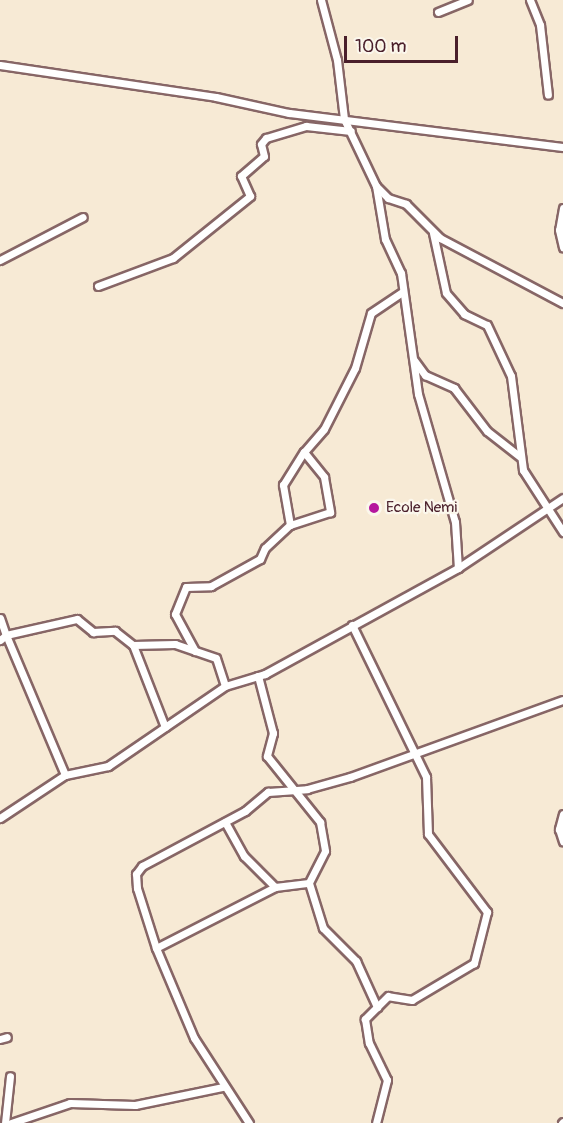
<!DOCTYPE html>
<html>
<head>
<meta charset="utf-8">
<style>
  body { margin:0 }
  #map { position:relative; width:563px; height:1123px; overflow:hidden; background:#f7ead5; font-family:Pangolin,sans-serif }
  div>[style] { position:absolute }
  .roads { filter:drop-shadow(2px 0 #876666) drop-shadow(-2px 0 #876666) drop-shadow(0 2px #876666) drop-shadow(0 -2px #876666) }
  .minor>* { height:7px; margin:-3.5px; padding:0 3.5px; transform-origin:3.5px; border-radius:3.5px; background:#fff }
  .dots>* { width:16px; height:16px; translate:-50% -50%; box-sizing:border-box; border:3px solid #fbf7ec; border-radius:50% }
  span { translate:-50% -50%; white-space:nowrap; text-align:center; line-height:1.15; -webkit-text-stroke:4.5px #fbf7ec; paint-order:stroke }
  .poi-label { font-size:15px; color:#4a1f2b }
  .left { translate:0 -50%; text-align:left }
  .scale { position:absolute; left:344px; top:36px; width:114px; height:27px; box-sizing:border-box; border:3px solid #4a1f2b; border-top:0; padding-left:8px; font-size:18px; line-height:21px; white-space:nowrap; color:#4a1f2b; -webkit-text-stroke:4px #fbf7ec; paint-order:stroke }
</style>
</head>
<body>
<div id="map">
  <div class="roads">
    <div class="minor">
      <i style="left:321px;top:0;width:62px;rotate:75.1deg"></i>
      <i style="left:337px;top:60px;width:59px;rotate:83.2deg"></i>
      <i style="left:344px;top:119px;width:74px;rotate:64.5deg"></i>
      <i style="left:376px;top:186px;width:17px;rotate:45deg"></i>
      <i style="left:388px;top:198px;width:19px;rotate:18deg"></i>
      <i style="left:406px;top:204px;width:48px;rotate:45deg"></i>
      <i style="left:440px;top:238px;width:139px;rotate:27.9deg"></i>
      <i style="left:530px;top:0;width:27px;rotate:68deg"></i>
      <i style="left:540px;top:25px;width:70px;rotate:83.5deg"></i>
      <i style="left:438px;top:12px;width:32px;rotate:-22deg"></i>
      <i style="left:0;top:65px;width:218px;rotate:8.4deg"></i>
      <i style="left:216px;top:97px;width:75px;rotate:12.4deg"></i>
      <i style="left:289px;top:113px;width:276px;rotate:7.1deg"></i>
      <i style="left:376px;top:186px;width:54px;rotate:80.4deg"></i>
      <i style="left:385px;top:239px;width:38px;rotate:65deg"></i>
      <i style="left:401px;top:273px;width:122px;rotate:82deg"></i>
      <i style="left:418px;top:394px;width:133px;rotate:73.9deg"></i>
      <i style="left:455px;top:522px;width:46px;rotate:86.3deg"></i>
      <i style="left:563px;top:208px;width:22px;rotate:100deg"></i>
      <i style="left:559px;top:230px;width:18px;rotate:77deg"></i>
      <i style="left:433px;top:233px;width:61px;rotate:77.8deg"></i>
      <i style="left:446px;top:293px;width:28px;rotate:49deg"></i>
      <i style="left:464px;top:314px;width:25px;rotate:26deg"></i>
      <i style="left:487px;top:325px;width:56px;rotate:64.8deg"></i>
      <i style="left:511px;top:376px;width:95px;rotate:82.7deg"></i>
      <i style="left:523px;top:470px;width:74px;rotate:57.2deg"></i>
      <i style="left:0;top:260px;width:93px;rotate:-27.4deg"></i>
      <i style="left:98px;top:286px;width:80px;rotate:-20.5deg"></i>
      <i style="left:173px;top:258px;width:99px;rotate:-38.8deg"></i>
      <i style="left:250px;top:196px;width:22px;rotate:-114deg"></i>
      <i style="left:241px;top:176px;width:30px;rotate:-41deg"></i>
      <i style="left:264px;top:156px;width:12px;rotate:-104deg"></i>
      <i style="left:261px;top:144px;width:8px;rotate:-50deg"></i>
      <i style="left:266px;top:138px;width:42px;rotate:-16.7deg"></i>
      <i style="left:306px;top:126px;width:45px;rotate:6.3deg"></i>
      <i style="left:414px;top:360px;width:19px;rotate:54deg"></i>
      <i style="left:425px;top:375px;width:32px;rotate:24deg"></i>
      <i style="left:454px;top:388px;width:54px;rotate:52.5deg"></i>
      <i style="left:487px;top:431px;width:41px;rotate:38deg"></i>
      <i style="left:304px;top:452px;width:32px;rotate:51deg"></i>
      <i style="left:324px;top:477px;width:36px;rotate:80deg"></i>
      <i style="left:330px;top:512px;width:42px;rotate:162deg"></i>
      <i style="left:290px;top:525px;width:41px;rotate:-99.9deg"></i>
      <i style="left:283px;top:485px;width:39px;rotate:-58deg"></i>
      <i style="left:304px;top:452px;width:30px;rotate:-49deg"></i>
      <i style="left:324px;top:429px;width:68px;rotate:-63.1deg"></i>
      <i style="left:355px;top:368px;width:57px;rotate:-73.8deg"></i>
      <i style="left:371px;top:313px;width:37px;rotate:-34deg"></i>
      <i style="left:0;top:618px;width:18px;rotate:71deg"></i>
      <i style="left:6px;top:635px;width:73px;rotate:-12.7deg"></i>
      <i style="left:77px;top:619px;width:21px;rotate:39deg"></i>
      <i style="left:93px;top:632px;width:22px;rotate:-3deg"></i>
      <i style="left:115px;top:631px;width:23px;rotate:38deg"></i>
      <i style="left:133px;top:645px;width:88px;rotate:68.7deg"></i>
      <i style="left:352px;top:625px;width:169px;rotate:64deg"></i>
      <i style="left:426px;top:777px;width:57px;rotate:88deg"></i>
      <i style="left:428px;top:834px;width:98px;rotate:52.9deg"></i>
      <i style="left:487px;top:912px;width:53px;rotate:104.3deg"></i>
      <i style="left:474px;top:963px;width:72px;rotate:149.2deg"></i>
      <i style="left:412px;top:1000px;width:24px;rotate:-171deg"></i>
      <i style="left:388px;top:996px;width:33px;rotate:135deg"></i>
      <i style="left:365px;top:1019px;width:24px;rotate:81deg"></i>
      <i style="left:369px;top:1043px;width:41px;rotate:64.1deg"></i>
      <i style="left:387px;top:1080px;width:44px;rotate:104.3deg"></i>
      <i style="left:0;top:640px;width:8px;rotate:-40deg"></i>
      <i style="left:6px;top:635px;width:152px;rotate:67.1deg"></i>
      <i style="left:133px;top:645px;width:42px;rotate:-1.4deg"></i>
      <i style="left:175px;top:644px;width:43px;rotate:18.9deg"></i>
      <i style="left:216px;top:658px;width:29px;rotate:72deg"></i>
      <i style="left:195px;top:651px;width:42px;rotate:-118.4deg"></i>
      <i style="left:175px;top:614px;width:29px;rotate:-68deg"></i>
      <i style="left:186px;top:587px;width:25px;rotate:-2deg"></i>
      <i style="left:211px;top:586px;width:56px;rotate:-28.9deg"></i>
      <i style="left:260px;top:559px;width:12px;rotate:-66deg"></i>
      <i style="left:265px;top:548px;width:34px;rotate:-43deg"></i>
      <i style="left:258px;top:676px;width:59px;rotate:75.3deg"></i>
      <i style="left:273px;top:733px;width:24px;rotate:105deg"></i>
      <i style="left:267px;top:756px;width:85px;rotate:51.2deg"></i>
      <i style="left:320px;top:822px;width:29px;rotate:80deg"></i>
      <i style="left:325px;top:851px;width:36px;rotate:117deg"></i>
      <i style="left:309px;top:883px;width:47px;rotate:72.7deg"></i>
      <i style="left:323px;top:928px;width:47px;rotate:45deg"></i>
      <i style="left:356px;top:961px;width:51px;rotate:65.5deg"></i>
      <i style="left:563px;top:814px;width:16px;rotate:105deg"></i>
      <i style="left:559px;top:829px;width:13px;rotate:72deg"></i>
      <i style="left:0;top:818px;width:78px;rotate:-33.5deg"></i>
      <i style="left:65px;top:775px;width:44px;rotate:-11.8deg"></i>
      <i style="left:108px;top:766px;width:142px;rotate:-34.4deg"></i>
      <i style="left:225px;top:686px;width:42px;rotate:-16.7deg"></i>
      <i style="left:265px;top:674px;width:220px;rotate:-28.8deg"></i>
      <i style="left:458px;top:568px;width:126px;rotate:-33.7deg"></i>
      <i style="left:225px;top:822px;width:39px;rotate:61deg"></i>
      <i style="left:244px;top:856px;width:44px;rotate:45deg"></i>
      <i style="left:275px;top:887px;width:34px;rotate:-7deg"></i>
      <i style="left:156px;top:948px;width:134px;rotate:-27.1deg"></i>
      <i style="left:0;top:1039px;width:7px;rotate:-16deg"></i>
      <i style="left:5px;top:1123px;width:47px;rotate:-83.9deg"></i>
      <i style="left:11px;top:1123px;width:62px;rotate:-18.7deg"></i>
      <i style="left:70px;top:1103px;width:65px;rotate:1.8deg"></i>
      <i style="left:135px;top:1105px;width:90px;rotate:-11.6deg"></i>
      <i style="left:249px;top:1123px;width:101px;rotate:-122.9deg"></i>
      <i style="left:194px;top:1038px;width:98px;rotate:-112.9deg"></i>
      <i style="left:156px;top:948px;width:63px;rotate:-107.6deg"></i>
      <i style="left:137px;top:888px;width:14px;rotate:-94deg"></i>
      <i style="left:136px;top:874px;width:10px;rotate:-53deg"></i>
      <i style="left:142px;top:866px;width:117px;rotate:-28.1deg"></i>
      <i style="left:245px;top:811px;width:30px;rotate:-40deg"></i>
      <i style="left:268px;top:792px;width:39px;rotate:-4deg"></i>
      <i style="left:307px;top:789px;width:45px;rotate:-15.6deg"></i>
      <i style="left:350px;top:777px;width:226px;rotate:-19.9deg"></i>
      <i style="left:562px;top:1123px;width:1px;rotate:-45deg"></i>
    </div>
  </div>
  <div class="dots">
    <i style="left:374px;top:508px;background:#b5179e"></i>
  </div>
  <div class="poi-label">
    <span class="left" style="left:386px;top:508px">Ecole Nemi</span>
  </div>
  <div class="scale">100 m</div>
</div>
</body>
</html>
